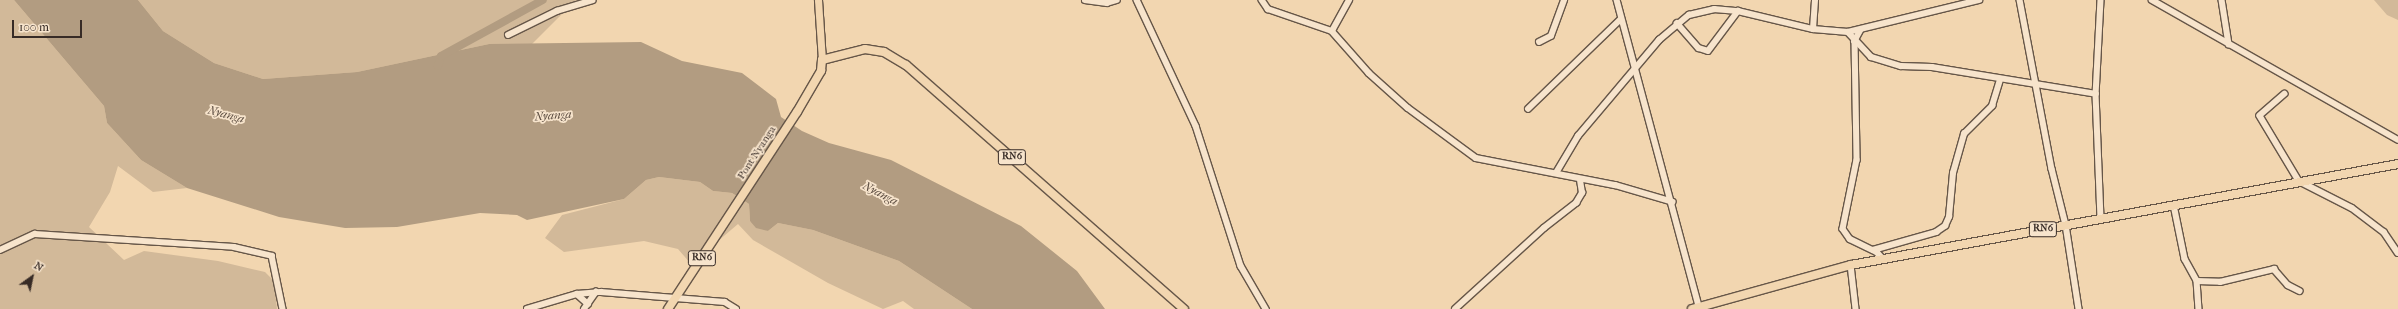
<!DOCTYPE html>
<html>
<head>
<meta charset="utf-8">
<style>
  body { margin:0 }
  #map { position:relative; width:2398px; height:309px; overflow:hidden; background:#f2d6b0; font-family:"IM FELL French Canon",serif }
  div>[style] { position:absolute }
  .green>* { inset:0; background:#d2b999 }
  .water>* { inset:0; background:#b29c81 }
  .river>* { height:8px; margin:-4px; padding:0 4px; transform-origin:4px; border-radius:4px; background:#b29c81 }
  .roads { filter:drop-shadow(1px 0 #665648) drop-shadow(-1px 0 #665648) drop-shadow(0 1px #665648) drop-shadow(0 -1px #665648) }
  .minor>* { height:5.5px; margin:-2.75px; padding:0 2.75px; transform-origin:2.75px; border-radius:2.75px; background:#f7e4cc }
  .major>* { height:7px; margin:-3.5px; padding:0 3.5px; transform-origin:3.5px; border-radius:3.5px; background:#f2d6b0 }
  .highway>* { height:8px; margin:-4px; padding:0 4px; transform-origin:4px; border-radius:4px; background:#f2d6b0 }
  span { translate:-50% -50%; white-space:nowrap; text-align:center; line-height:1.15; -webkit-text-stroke:3.5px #f7e4cc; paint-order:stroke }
  .shield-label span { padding:1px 3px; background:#f7e4cc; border:1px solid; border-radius:3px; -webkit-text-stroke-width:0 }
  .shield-label { font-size:10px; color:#372b26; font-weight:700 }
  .street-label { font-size:11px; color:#372b26 }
  .water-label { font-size:12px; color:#5c4d41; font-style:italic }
  .north { position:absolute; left:12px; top:257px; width:40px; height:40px; -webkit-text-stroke:3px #f7e4cc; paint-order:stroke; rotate:33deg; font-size:11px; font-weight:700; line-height:16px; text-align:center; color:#372b26 }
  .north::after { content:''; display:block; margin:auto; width:14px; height:18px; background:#372b26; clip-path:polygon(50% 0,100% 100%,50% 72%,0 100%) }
  .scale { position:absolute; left:12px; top:20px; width:70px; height:18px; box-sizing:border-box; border:2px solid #372b26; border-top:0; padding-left:5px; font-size:12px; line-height:14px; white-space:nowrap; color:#372b26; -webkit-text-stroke:3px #f7e4cc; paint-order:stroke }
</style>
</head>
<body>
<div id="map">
  <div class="green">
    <i style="clip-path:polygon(0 0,14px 0,104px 106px,107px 123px,141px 160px,187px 188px,153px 192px,118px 166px,110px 192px,89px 227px,124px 260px,144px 251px,218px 261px,265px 272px,274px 281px,277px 309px,0 309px)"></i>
    <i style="clip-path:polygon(138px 0,576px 0,531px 45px,489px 44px,357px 72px,263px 79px,214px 63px,163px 31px)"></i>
    <i style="clip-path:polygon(2374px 0,2398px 0,2398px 20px,2387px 15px)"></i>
    <i style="clip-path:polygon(659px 177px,700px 182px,713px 191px,732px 193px,749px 204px,750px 221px,768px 231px,778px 223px,813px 230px,899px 261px,972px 309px,914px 309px,903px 301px,883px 309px,828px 283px,753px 240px,738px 224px,691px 264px,678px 249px,644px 241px,564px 252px,545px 238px,562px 215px,624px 199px,646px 180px)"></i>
  </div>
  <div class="water">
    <i style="clip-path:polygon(14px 0,138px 0,163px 31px,214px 63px,263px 79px,357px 72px,489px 44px,641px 42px,682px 61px,742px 73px,776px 99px,781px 117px,802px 131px,829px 143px,891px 160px,1021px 226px,1077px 271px,1105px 309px,972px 309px,899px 261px,813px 230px,778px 223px,768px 231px,756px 228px,750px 221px,749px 204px,732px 193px,713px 191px,700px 182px,659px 177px,646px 180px,624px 199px,527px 220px,517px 215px,480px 213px,397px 227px,345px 228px,279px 217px,187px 188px,141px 160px,107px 123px,104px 106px)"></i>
  </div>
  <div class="river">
    <i style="left:438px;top:66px;width:10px;rotate:-73deg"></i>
    <i style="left:441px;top:56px;width:116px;rotate:-28.8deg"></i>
  </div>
  <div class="roads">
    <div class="minor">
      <i style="left:1085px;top:0;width:22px;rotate:8deg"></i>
      <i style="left:1107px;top:3px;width:10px;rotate:-17deg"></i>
      <i style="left:1137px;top:0;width:139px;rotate:64.9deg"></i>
      <i style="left:1196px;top:126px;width:147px;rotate:72.2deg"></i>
      <i style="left:1241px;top:266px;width:50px;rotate:59.8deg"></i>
      <i style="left:1262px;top:0;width:11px;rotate:56deg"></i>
      <i style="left:1268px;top:9px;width:68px;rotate:19deg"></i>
      <i style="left:1332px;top:31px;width:56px;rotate:48.6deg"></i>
      <i style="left:1369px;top:73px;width:52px;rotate:41.9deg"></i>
      <i style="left:1408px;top:108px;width:84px;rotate:36.3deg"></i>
      <i style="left:1476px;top:158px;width:142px;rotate:11deg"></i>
      <i style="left:1615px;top:185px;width:60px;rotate:16.3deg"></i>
      <i style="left:1617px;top:0;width:318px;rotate:75deg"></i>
      <i style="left:2020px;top:0;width:172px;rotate:79.3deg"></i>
      <i style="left:2052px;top:169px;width:58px;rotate:76deg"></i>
      <i style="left:2066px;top:225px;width:85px;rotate:81.2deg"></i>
      <i style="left:2101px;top:0;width:94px;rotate:93deg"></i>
      <i style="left:2096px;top:94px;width:125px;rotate:87.7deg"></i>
      <i style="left:2152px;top:0;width:283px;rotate:29.6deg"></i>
      <i style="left:2222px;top:0;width:45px;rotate:81deg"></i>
      <i style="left:1677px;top:23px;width:33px;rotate:49deg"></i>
      <i style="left:1699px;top:48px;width:9px;rotate:18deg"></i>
      <i style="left:1708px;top:51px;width:50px;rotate:-53.1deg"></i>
      <i style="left:1813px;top:29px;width:29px;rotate:-86deg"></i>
      <i style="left:1861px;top:30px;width:13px;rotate:119deg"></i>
      <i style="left:1855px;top:41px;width:119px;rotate:89deg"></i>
      <i style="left:1857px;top:160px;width:70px;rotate:101.5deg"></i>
      <i style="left:1843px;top:229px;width:12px;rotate:55deg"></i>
      <i style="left:1850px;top:239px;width:30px;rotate:26deg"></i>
      <i style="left:1877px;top:252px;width:9px;rotate:49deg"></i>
      <i style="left:1332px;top:31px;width:35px;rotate:-61deg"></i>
      <i style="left:1848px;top:32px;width:34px;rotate:47deg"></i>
      <i style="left:1871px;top:57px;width:31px;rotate:17deg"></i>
      <i style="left:1901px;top:66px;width:31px;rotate:2deg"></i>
      <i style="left:1932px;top:67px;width:166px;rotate:9.3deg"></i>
      <i style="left:508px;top:35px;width:55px;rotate:-26.1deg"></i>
      <i style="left:557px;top:11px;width:37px;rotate:-17deg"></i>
      <i style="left:1539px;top:42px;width:13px;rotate:-27deg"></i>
      <i style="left:1551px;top:36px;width:38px;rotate:-70deg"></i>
      <i style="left:2285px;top:94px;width:33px;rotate:139deg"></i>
      <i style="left:2260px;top:116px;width:76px;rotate:59deg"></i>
      <i style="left:2299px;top:181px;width:59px;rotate:27deg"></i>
      <i style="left:2352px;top:208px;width:40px;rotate:37deg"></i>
      <i style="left:2384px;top:232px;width:25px;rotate:56deg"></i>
      <i style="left:1528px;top:109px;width:129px;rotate:-44.1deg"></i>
      <i style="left:1556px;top:173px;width:43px;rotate:-59.3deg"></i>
      <i style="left:1578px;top:136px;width:126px;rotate:-49.8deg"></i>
      <i style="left:1659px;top:40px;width:39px;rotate:-40deg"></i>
      <i style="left:1689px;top:15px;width:26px;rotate:-13deg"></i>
      <i style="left:1714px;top:9px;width:24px;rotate:5deg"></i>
      <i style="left:1738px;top:11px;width:77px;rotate:13.5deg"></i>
      <i style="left:1813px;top:29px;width:35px;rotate:5deg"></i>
      <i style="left:1848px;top:32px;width:135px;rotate:-13.7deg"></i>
      <i style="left:2174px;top:205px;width:55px;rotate:78.5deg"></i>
      <i style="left:2185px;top:259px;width:25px;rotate:61deg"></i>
      <i style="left:2197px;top:281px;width:28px;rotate:86deg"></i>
      <i style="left:0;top:250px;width:38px;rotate:-25deg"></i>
      <i style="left:35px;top:234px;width:199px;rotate:3.7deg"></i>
      <i style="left:234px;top:247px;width:39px;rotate:13deg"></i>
      <i style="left:272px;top:256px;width:54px;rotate:78.3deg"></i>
      <i style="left:1873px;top:250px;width:66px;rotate:-15.9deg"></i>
      <i style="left:1936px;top:232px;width:11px;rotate:-34deg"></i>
      <i style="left:1945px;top:226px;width:10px;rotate:-66deg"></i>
      <i style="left:1949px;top:217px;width:44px;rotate:-84.8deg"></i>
      <i style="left:1953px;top:173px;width:41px;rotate:-74.2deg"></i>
      <i style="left:1964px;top:134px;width:40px;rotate:-45deg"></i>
      <i style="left:1992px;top:106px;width:28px;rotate:-73deg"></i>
      <i style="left:1851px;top:265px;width:44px;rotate:83.5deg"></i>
      <i style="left:2197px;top:281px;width:23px;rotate:2deg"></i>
      <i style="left:2220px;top:282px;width:56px;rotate:-13.5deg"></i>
      <i style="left:2274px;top:269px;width:21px;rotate:49deg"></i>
      <i style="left:2288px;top:285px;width:13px;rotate:27deg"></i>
      <i style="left:577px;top:294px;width:15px;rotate:42deg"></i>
      <i style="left:527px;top:309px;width:52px;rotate:-16.7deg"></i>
      <i style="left:577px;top:294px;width:24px;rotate:-5deg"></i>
      <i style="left:601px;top:292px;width:124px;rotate:4.6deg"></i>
      <i style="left:725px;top:302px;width:13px;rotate:32deg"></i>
      <i style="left:584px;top:309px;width:21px;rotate:-55deg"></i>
      <i style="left:1455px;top:309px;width:120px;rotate:-42.3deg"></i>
      <i style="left:1544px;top:228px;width:41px;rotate:-38deg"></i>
      <i style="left:1576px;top:203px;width:12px;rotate:-59deg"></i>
      <i style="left:1582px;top:193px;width:13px;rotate:-99deg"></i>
    </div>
    <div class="major">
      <i style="left:818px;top:0;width:60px;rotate:86.2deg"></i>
    </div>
    <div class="highway">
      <i style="left:668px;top:309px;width:235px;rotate:-56.8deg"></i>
      <i style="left:797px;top:112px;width:48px;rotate:-59.7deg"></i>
      <i style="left:821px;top:71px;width:11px;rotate:-85deg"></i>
      <i style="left:822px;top:60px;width:44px;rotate:-14.3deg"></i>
      <i style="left:865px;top:49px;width:19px;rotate:9deg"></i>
      <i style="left:884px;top:52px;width:26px;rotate:31deg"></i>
      <i style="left:906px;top:65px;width:370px;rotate:41.3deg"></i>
      <i style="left:1692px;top:309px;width:165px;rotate:-15.5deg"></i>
      <i style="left:1851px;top:265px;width:556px;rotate:-10.46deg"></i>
    </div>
  </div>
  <div class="shield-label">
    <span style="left:1012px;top:157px">RN6</span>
    <span style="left:2043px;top:229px">RN6</span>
    <span style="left:702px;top:258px">RN6</span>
  </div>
  <div class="street-label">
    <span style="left:757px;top:153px;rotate:-57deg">Pont Nyanga</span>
  </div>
  <div class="water-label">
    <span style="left:226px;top:115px;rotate:15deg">Nyanga</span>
    <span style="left:553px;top:116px;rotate:-4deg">Nyanga</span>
    <span style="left:880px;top:194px;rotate:28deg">Nyanga</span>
  </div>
  <div class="north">N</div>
  <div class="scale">100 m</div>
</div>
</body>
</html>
